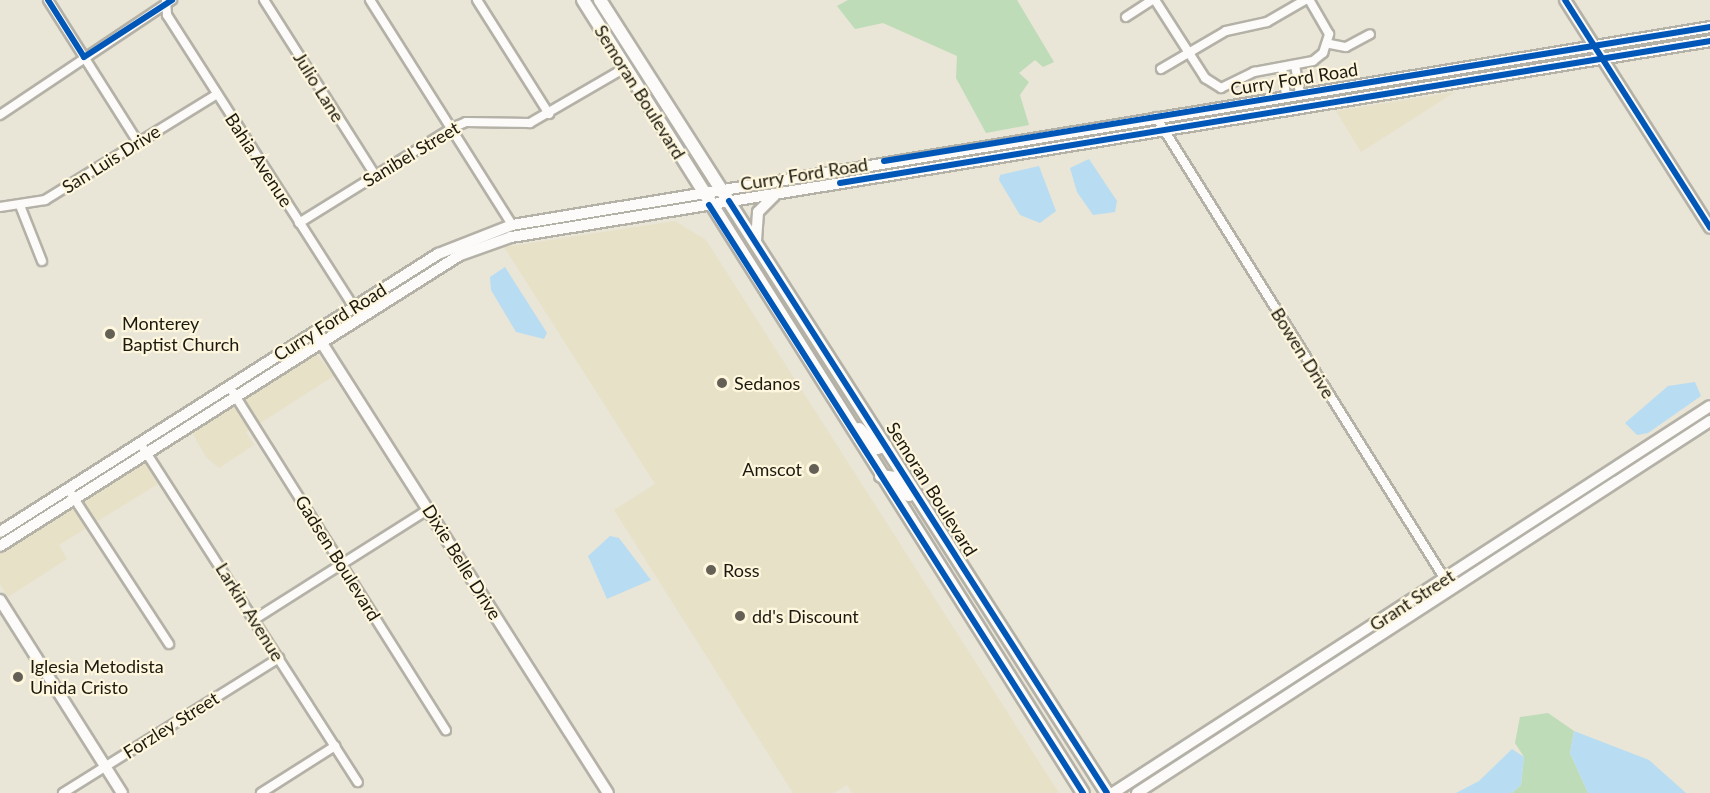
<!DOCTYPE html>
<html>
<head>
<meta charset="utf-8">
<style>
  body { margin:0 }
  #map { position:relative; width:1710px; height:793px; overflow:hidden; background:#e9e5d7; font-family:Lato,sans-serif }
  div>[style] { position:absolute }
  .built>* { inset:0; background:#e7e1c8 }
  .green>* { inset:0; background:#bddcb7 }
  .water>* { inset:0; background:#b8ddf2 }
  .roads { filter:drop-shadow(2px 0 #b4b1a7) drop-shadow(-2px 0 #b4b1a7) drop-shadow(0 2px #b4b1a7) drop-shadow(0 -2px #b4b1a7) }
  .street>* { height:8px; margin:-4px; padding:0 4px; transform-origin:4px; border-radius:4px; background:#fcfbf9 }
  .secondary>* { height:10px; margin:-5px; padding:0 5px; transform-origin:5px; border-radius:5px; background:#fcfbf9 }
  .primary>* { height:12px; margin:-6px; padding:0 6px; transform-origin:6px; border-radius:6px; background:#fcfbf9 }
  .cycleway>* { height:6px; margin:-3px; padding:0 3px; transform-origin:3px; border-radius:3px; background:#0057b8 }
  .dots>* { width:16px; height:16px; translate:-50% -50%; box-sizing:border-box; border:3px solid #fef7dd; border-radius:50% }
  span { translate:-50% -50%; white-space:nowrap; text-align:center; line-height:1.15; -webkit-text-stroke:4.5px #fef7dd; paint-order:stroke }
  .street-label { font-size:18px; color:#1c1910 }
  .poi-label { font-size:18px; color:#1c1910 }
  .left { translate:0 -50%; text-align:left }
  .right { translate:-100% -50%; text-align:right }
</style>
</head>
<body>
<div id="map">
  <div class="built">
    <i style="clip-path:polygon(1455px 92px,1361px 152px,1336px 111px)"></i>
    <i style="clip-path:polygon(675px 221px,706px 240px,1059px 793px,852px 793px,847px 785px,834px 793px,793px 793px,614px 510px,655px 484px,504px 247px)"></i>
    <i style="clip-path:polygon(315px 352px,334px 376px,246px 432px,254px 445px,219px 468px,206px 457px,191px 431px)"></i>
    <i style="clip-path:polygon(144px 461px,158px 484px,59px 545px,67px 559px,8px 597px,0 584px,0 554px)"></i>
  </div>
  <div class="green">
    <i style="clip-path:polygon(848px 0,1017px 0,1054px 62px,1043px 67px,1035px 60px,1019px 73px,1029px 82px,1020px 95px,1029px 125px,986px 133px,956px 78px,957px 56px,883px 23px,855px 29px,837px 6px)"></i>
    <i style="clip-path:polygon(1548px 713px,1574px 731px,1570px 753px,1588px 793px,1512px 793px,1521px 785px,1524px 757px,1515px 743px,1520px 717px)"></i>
  </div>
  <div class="water">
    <i style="clip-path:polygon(1089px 159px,1117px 201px,1115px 212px,1093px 215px,1077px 192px,1070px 168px)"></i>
    <i style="clip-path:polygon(1039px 166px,1056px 211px,1040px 223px,1020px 215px,999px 180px,1000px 175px)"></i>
    <i style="clip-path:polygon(505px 267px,547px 333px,544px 339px,516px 332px,491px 290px,490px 277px)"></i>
    <i style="clip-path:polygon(1695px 382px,1701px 396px,1648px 433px,1637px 435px,1625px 423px,1668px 386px)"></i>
    <i style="clip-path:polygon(610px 536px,619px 538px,651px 580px,607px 599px,588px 556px)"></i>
    <i style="clip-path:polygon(1574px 731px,1649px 760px,1686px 793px,1588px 793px,1570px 753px)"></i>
    <i style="clip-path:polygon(1512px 749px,1524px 757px,1521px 785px,1512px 793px,1456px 793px,1479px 781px)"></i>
  </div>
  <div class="roads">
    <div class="street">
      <i style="left:48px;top:0;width:167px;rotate:57.7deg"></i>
      <i style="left:166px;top:0;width:15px;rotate:86deg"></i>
      <i style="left:167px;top:15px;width:358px;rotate:57.4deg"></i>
      <i style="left:264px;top:0;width:207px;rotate:57.6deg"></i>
      <i style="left:370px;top:0;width:266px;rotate:57.7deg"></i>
      <i style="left:477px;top:0;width:135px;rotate:57.7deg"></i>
      <i style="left:1155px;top:0;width:93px;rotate:57.3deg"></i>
      <i style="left:1205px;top:78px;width:19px;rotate:32deg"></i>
      <i style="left:1221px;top:88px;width:37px;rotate:-26deg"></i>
      <i style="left:1254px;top:72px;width:60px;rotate:-10.6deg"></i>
      <i style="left:1313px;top:61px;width:13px;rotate:-39deg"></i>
      <i style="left:1323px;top:53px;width:20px;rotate:-72deg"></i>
      <i style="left:1329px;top:34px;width:39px;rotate:-120deg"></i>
      <i style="left:1126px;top:17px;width:31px;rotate:-33deg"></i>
      <i style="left:1330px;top:44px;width:16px;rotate:11deg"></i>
      <i style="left:1346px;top:47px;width:27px;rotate:-28deg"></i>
      <i style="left:1295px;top:65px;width:28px;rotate:80deg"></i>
      <i style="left:1282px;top:67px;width:29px;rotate:82deg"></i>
      <i style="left:1161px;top:69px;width:75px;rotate:-30.3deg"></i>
      <i style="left:1226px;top:31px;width:42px;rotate:-12.4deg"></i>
      <i style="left:1267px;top:22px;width:44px;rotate:-30.1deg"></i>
      <i style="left:0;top:115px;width:207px;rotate:-33.8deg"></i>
      <i style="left:1156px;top:117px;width:547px;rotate:57.99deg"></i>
      <i style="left:0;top:207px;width:46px;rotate:-8.8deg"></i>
      <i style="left:45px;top:200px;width:202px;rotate:-31.6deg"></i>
      <i style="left:21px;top:208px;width:57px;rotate:68.4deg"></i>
      <i style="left:299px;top:223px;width:180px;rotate:-31.8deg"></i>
      <i style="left:452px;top:128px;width:15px;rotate:-23deg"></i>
      <i style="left:466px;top:122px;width:64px;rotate:0.9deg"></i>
      <i style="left:530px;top:123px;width:110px;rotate:-30.1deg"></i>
      <i style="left:229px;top:386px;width:407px;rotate:57.8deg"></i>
      <i style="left:140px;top:443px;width:403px;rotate:57.3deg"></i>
      <i style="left:68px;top:489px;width:185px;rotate:56.9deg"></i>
      <i style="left:255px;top:619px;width:206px;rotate:-32.3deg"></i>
      <i style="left:63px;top:793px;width:255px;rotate:-32deg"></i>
      <i style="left:261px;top:793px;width:88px;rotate:-32.4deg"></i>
    </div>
    <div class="secondary">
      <i style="left:1565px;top:0;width:270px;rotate:57.5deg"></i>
      <i style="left:756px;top:241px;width:29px;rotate:-86deg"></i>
      <i style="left:758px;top:212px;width:23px;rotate:-45deg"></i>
      <i style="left:318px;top:337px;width:540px;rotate:57.55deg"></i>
      <i style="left:0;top:532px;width:519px;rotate:-32.4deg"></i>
      <i style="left:438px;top:254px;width:79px;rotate:-21.4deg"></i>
      <i style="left:512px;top:225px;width:1214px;rotate:-9.38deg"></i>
      <i style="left:0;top:546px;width:544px;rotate:-32.32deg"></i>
      <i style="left:460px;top:255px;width:54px;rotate:-19.4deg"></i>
      <i style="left:511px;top:237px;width:1215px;rotate:-9.28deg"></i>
      <i style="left:0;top:600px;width:228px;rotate:57.7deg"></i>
      <i style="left:1113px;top:793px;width:711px;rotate:-32.95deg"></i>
      <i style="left:1137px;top:793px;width:683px;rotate:-32.99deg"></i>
    </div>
    <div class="primary">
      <i style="left:583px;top:0;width:937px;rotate:57.77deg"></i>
      <i style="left:600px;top:0;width:941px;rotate:57.41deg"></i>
      <i style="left:859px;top:429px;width:26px;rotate:47deg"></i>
      <i style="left:877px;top:448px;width:9px;rotate:-13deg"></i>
      <i style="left:881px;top:476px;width:14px;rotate:8deg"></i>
      <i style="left:895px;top:478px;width:22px;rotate:51deg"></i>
    </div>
  </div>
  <div class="cycleway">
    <i style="left:48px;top:0;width:67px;rotate:57.7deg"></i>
    <i style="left:84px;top:57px;width:105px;rotate:-32.9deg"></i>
    <i style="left:1565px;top:0;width:270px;rotate:57.5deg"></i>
    <i style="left:884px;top:161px;width:837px;rotate:-9.21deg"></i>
    <i style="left:840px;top:183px;width:882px;rotate:-9.27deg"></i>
    <i style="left:729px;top:201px;width:702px;rotate:57.44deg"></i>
    <i style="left:709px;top:205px;width:697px;rotate:57.54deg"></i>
  </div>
  <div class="dots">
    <i style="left:110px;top:334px;background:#646056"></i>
    <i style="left:722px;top:383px;background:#646056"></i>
    <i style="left:814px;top:469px;background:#646056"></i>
    <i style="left:711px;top:570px;background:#646056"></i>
    <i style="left:740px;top:616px;background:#646056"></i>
    <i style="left:18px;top:677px;background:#646056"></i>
  </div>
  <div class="street-label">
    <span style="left:1294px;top:79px;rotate:-9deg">Curry Ford Road</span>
    <span style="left:319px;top:87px;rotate:58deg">Julio Lane</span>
    <span style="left:640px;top:92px;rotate:58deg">Semoran Boulevard</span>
    <span style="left:411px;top:154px;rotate:-31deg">Sanibel Street</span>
    <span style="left:111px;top:159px;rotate:-32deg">San Luis Drive</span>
    <span style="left:259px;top:160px;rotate:57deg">Bahia Avenue</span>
    <span style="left:804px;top:174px;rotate:-9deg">Curry Ford Road</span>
    <span style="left:330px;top:322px;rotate:-32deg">Curry Ford Road</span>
    <span style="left:1303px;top:353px;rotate:58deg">Bowen Drive</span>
    <span style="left:932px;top:489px;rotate:58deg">Semoran Boulevard</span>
    <span style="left:338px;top:558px;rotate:58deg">Gadsen Boulevard</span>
    <span style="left:462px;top:562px;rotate:58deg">Dixie Belle Drive</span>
    <span style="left:1412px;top:600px;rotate:-33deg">Grant Street</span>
    <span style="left:250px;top:612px;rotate:58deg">Larkin Avenue</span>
    <span style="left:171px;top:725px;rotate:-32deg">Forzley Street</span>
  </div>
  <div class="poi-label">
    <span class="left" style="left:122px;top:334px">Monterey<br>Baptist Church</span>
    <span class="left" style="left:734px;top:383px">Sedanos</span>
    <span class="right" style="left:802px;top:469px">Amscot</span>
    <span class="left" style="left:723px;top:570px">Ross</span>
    <span class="left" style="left:752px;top:616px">dd's Discount</span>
    <span class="left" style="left:30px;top:677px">Iglesia Metodista<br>Unida Cristo</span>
  </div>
</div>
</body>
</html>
